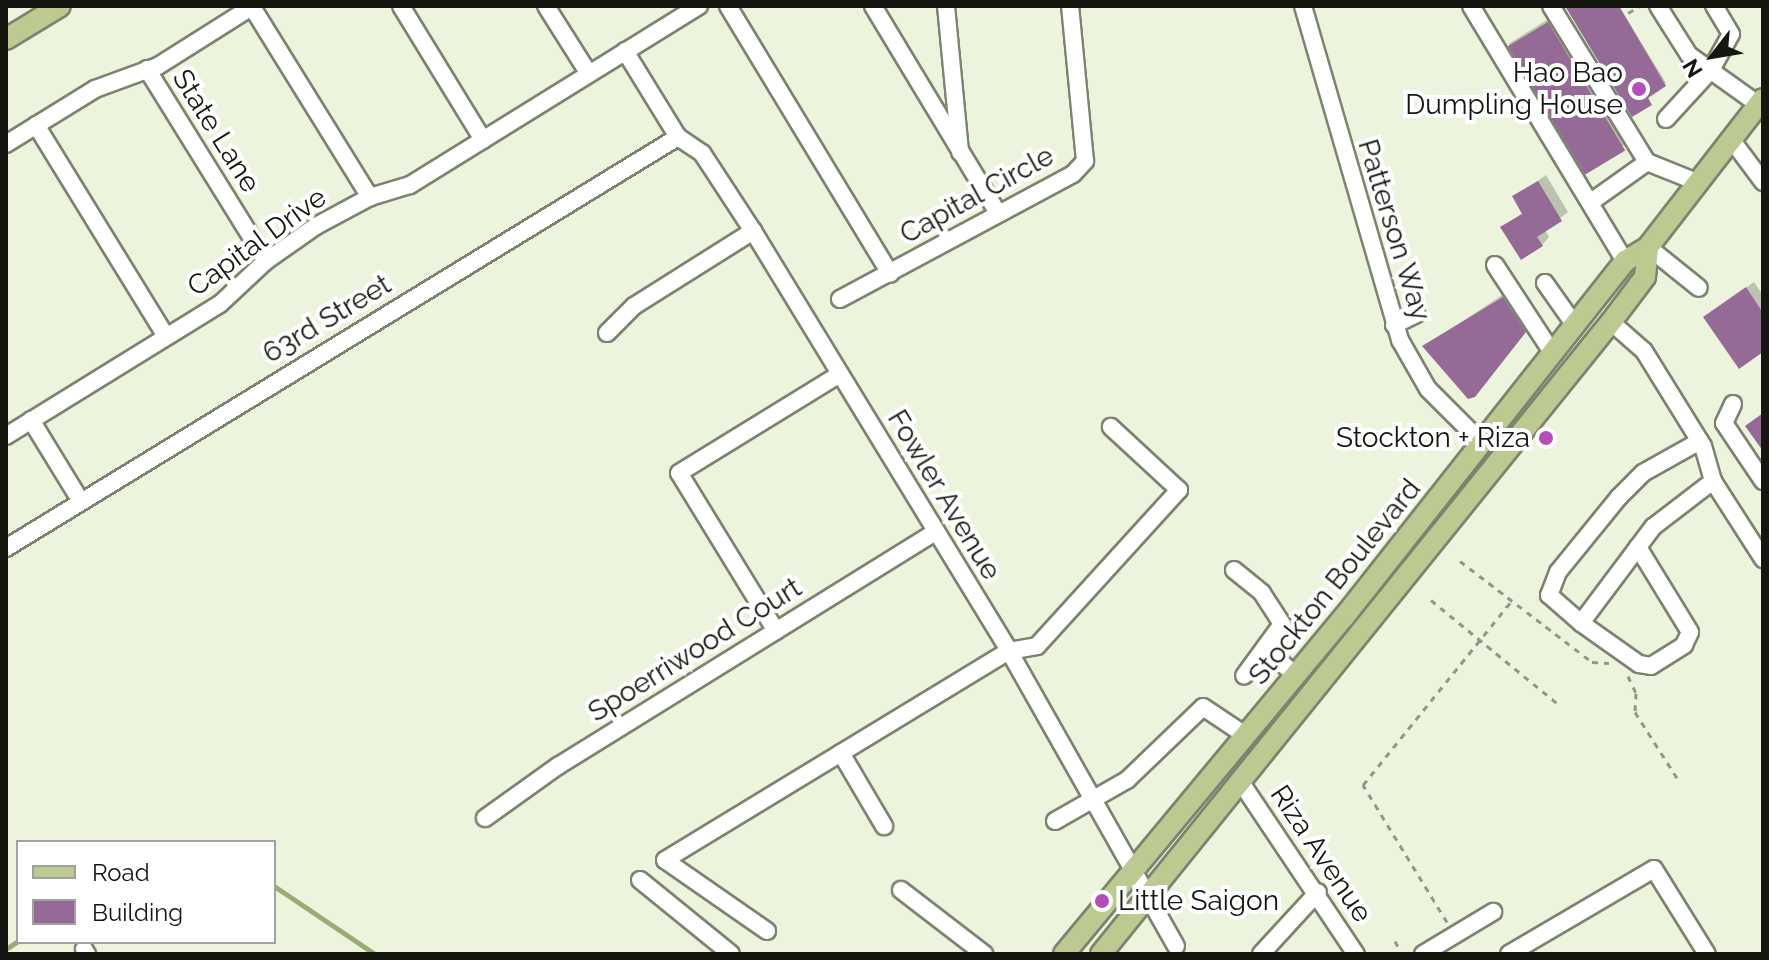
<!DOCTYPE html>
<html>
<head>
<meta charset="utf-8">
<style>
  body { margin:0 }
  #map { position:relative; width:1769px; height:960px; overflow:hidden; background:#edf4de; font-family:Raleway,sans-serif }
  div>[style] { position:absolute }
  .shadow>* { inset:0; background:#0003; transform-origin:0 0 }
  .stream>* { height:5px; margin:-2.5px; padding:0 2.5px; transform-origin:2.5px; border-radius:2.5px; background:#9cac71 }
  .building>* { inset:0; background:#956a96; transform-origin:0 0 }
  .path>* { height:3px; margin-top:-1.5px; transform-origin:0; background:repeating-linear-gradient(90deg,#929788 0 6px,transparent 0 12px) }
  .roads { filter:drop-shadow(2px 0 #7d836f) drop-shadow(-2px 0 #7d836f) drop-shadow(0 2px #7d836f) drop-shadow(0 -2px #7d836f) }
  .minor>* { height:16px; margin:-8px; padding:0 8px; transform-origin:8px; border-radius:8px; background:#fff }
  .major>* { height:20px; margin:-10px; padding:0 10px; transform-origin:10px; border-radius:10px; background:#bcc990 }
  .dots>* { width:22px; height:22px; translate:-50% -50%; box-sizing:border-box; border:4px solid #fff; border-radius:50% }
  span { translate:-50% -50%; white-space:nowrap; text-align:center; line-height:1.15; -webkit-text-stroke:8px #fff; paint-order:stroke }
  .poi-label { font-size:28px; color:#14160f }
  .right { translate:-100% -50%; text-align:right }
  .left { translate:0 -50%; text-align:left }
  .street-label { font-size:28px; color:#14160f }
  .frame { position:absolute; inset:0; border:8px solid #14160f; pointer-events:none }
  .legend { position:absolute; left:16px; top:840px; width:260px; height:104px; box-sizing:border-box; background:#fff; border:2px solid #a1a29f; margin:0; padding:10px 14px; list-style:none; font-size:24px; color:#14160f }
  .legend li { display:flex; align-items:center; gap:16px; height:40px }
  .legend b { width:40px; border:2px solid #a1a29f }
  .north { position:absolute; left:1673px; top:16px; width:80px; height:80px; -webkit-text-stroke:6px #fff; paint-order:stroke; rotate:239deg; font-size:22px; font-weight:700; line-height:32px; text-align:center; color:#14160f }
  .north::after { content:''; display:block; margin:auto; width:28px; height:36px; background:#14160f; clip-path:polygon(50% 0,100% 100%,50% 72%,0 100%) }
</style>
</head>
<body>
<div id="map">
  <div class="shadow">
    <i style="clip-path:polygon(1567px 6px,1619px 6px,1666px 83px,1648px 95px,1650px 103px)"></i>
    <i style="left:1558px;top:13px;width:147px;height:58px;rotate:58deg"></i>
    <i style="clip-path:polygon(1546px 175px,1568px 212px,1545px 230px,1549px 237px,1542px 245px,1503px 227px,1524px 212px,1514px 197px)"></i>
    <i style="clip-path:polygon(1754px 282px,1763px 295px,1763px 350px,1706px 317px)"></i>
    <i style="clip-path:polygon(1513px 288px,1535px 321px,1480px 386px,1425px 346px)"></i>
  </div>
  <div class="stream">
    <i style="left:274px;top:886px;width:122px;rotate:34deg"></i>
    <i style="left:6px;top:949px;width:14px;rotate:-34deg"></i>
  </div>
  <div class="building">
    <i style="clip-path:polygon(1565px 6px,1619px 6px,1666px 86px,1648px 98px,1652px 105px,1632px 117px)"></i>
    <i style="left:1548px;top:22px;width:150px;height:47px;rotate:59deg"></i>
    <i style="clip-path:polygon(1538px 181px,1562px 221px,1537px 237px,1543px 246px,1521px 260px,1500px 227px,1522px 214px,1512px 196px)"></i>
    <i style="clip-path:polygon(1746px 287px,1763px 313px,1763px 352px,1739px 369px,1703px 317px)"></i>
    <i style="clip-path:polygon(1503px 297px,1526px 332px,1475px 397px,1468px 399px,1422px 346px)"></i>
    <i style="clip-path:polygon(1763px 413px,1763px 451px,1745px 426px)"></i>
  </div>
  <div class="path">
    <i style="left:1628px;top:13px;width:14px;rotate:-30deg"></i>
    <i style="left:1460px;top:561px;width:166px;rotate:37.4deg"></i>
    <i style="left:1592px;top:662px;width:17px;rotate:3deg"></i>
    <i style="left:1431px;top:600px;width:164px;rotate:39.3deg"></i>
    <i style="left:1628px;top:676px;width:19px;rotate:65deg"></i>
    <i style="left:1636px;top:693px;width:19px;rotate:93deg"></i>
    <i style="left:1635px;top:712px;width:78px;rotate:57.5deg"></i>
    <i style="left:1447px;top:922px;width:161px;rotate:-121.5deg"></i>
    <i style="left:1363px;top:785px;width:239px;rotate:-51.1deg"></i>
    <i style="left:1395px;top:941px;width:15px;rotate:62deg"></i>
  </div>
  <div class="roads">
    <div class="minor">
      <i style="left:401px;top:6px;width:157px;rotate:58.5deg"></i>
      <i style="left:546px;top:6px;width:80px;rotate:57.7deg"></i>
      <i style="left:728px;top:6px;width:313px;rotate:58.8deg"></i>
      <i style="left:873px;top:6px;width:242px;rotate:58.9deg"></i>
      <i style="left:946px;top:6px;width:147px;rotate:84.5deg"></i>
      <i style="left:1303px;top:6px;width:348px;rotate:73.8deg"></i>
      <i style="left:1400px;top:340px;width:56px;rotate:60.3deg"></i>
      <i style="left:1428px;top:389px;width:78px;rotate:45deg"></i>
      <i style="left:1471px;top:6px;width:298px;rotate:58.9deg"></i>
      <i style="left:1551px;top:6px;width:183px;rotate:58.4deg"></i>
      <i style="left:1647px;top:162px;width:54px;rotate:21.8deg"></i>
      <i style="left:1658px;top:6px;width:58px;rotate:57.7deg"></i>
      <i style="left:1689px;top:55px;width:86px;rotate:35.5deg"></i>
      <i style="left:252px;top:7px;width:224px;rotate:58.2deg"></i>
      <i style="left:625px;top:51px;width:101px;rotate:58.4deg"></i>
      <i style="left:147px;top:69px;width:226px;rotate:58.2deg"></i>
      <i style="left:1666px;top:119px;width:67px;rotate:-47.4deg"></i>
      <i style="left:1711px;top:70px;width:41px;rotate:-60.9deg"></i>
      <i style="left:1731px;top:34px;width:33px;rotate:-121deg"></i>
      <i style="left:36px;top:125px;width:248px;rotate:58.4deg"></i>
      <i style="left:678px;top:137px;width:29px;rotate:34deg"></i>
      <i style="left:702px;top:153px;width:93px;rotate:56.8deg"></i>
      <i style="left:753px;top:231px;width:492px;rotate:58.6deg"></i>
      <i style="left:1009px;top:651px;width:339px;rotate:60.5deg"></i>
      <i style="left:1731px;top:139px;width:54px;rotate:53.3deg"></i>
      <i style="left:6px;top:144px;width:105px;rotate:-31.7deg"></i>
      <i style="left:95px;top:89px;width:67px;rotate:-20.1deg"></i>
      <i style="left:158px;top:66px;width:112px;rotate:-32.3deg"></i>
      <i style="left:1591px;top:202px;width:69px;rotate:-35.5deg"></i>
      <i style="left:1648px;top:247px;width:65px;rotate:38.8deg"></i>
      <i style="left:1495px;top:265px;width:104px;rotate:56.8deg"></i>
      <i style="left:1545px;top:283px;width:50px;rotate:54.7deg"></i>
      <i style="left:840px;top:299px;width:264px;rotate:-28.2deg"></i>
      <i style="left:1073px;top:174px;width:18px;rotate:-47deg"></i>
      <i style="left:1085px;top:161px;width:156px;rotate:-95.5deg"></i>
      <i style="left:1611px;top:322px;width:44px;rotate:41.3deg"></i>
      <i style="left:1644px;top:351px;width:112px;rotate:58.2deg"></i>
      <i style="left:1703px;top:446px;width:36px;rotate:74deg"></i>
      <i style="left:1713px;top:481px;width:93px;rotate:57.3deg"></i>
      <i style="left:1394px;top:325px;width:25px;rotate:-26deg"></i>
      <i style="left:607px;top:333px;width:38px;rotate:-45deg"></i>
      <i style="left:634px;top:306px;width:141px;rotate:-32.2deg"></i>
      <i style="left:1733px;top:404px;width:21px;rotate:115deg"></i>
      <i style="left:1724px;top:423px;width:70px;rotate:56.1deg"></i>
      <i style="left:31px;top:420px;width:94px;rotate:58.5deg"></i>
      <i style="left:6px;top:436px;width:251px;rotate:-31.7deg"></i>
      <i style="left:220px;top:304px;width:63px;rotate:-43.1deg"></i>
      <i style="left:266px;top:261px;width:61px;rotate:-35deg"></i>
      <i style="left:316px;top:226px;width:61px;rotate:-28.2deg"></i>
      <i style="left:370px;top:197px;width:42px;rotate:-16.7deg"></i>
      <i style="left:410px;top:185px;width:340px;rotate:-31.8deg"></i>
      <i style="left:1700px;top:441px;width:65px;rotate:150.7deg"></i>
      <i style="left:1643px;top:473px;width:34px;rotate:135deg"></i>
      <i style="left:1619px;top:497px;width:97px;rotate:129.1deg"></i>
      <i style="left:1558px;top:572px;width:25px;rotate:111deg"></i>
      <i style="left:1549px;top:595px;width:43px;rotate:41.2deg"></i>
      <i style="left:1581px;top:623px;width:120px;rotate:-53.1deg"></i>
      <i style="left:1653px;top:527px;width:76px;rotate:-37.5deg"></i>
      <i style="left:6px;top:548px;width:788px;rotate:-31.45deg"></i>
      <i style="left:1234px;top:570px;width:36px;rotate:39deg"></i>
      <i style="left:1262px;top:593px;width:37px;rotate:57deg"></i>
      <i style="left:1282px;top:624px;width:64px;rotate:126.2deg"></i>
      <i style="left:1581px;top:623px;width:71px;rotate:35.3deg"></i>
      <i style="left:1639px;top:664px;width:12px;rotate:9deg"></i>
      <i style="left:1651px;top:666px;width:39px;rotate:-32deg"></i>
      <i style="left:1684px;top:645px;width:14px;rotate:-65deg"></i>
      <i style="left:1690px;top:632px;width:100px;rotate:-121.5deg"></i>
      <i style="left:776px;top:631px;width:185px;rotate:-121.5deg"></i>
      <i style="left:679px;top:473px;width:189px;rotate:-31.6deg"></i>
      <i style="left:1266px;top:650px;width:39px;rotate:40deg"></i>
      <i style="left:841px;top:753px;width:85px;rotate:59.5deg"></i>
      <i style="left:1242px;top:784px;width:205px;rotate:56.2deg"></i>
      <i style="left:485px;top:818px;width:90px;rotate:-35.5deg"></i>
      <i style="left:558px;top:766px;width:445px;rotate:-31.8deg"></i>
      <i style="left:1055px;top:821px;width:83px;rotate:-29.7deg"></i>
      <i style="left:1127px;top:780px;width:105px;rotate:-43.8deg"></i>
      <i style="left:1203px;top:707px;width:50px;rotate:33.7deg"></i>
      <i style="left:640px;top:880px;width:117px;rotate:39.1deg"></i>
      <i style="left:901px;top:890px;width:105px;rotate:37.6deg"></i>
      <i style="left:767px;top:931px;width:124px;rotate:-145.2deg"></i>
      <i style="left:665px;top:860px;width:403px;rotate:-31.3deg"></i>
      <i style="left:1009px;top:651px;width:28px;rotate:-10deg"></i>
      <i style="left:1037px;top:646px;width:211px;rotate:-47.7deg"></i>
      <i style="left:1179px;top:490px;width:93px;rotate:-137.2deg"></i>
      <i style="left:84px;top:949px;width:6px;rotate:59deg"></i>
      <i style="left:1261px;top:954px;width:84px;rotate:-47.4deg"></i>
      <i style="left:1423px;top:954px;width:82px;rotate:-31deg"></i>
      <i style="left:1509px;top:954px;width:168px;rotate:-30.4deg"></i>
      <i style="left:1654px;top:869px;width:100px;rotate:58.1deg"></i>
    </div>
    <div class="major">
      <i style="left:6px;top:39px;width:63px;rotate:-31.4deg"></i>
      <i style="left:1064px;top:954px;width:438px;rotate:-50.3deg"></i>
      <i style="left:1344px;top:617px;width:454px;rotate:-51.7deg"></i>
      <i style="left:1625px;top:261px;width:27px;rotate:-31deg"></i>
      <i style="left:1648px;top:247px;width:187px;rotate:-52.2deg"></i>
      <i style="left:1101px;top:954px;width:812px;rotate:-51.1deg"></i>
      <i style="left:1611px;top:322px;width:56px;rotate:-52.9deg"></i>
      <i style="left:1645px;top:277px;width:30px;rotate:-84deg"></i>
    </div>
  </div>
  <div class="dots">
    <i style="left:1639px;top:89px;background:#b350b7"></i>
    <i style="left:1546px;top:438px;background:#b350b7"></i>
    <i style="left:1102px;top:901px;background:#b350b7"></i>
  </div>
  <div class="poi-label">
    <span class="right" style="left:1623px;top:89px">Hao Bao<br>Dumpling House</span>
    <span class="right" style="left:1530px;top:438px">Stockton + Riza</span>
    <span class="left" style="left:1118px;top:901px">Little Saigon</span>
  </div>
  <div class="street-label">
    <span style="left:216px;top:131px;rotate:58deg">State Lane</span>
    <span style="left:977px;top:195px;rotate:-29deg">Capital Circle</span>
    <span style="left:1394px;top:230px;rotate:73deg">Patterson Way</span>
    <span style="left:257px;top:242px;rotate:-36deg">Capital Drive</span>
    <span style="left:327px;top:319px;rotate:-31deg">63rd Street</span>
    <span style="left:944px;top:495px;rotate:59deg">Fowler Avenue</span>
    <span style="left:1335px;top:582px;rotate:-51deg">Stockton Boulevard</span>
    <span style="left:695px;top:650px;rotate:-32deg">Spoerriwood Court</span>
    <span style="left:1321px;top:854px;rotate:56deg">Riza Avenue</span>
  </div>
  <div class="frame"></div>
  <ul class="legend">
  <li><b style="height:10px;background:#bcc990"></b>Road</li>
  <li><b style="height:22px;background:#956a96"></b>Building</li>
  </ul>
  <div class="north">N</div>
</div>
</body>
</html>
